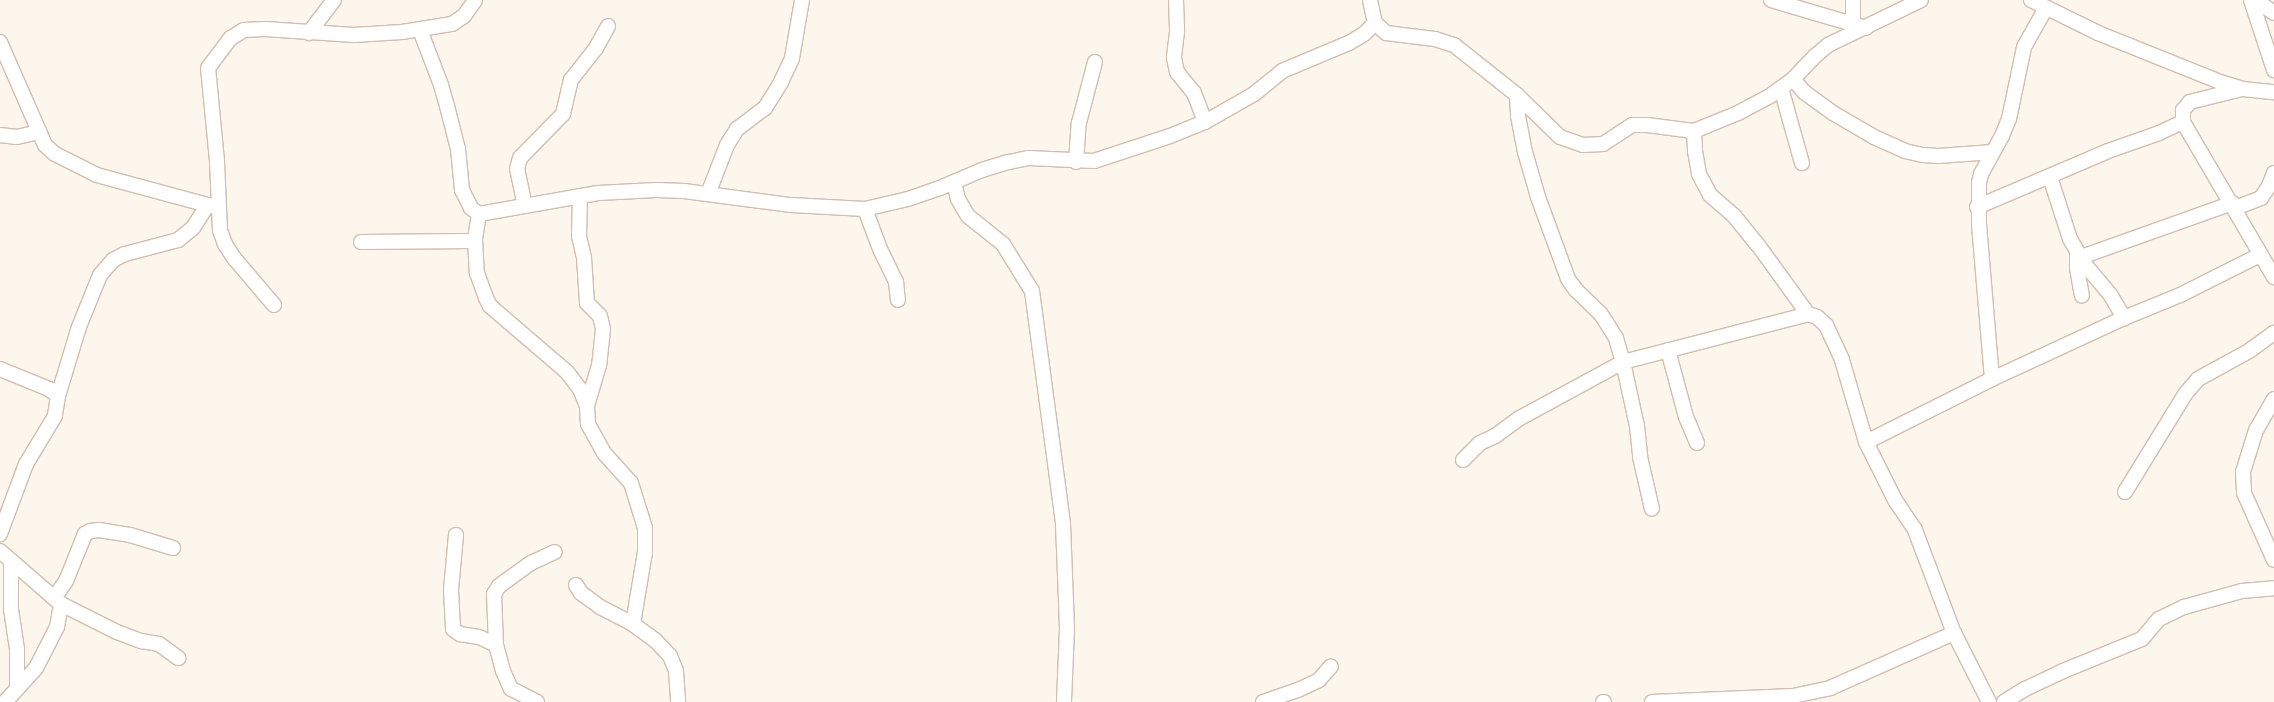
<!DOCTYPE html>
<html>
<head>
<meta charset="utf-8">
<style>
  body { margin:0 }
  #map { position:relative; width:2274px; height:702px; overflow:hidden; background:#fdf6ec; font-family:"Space Grotesk",sans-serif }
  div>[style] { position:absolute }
  .roads { filter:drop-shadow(1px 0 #d1beb0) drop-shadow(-1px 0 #d1beb0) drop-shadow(0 1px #d1beb0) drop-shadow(0 -1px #d1beb0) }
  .street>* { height:14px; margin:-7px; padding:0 7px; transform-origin:7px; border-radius:7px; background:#fff }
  span { translate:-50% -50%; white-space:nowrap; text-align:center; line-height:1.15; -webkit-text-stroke:3.5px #fffaf3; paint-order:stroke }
</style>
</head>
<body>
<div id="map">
  <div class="roads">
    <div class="street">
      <i style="left:1176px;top:0;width:32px;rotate:88deg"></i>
      <i style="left:1177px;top:32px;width:26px;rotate:97deg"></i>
      <i style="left:1174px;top:58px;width:14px;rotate:78deg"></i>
      <i style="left:1177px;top:72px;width:27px;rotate:51deg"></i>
      <i style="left:1194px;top:93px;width:31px;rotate:69deg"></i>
      <i style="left:1370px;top:0;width:24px;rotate:78deg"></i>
      <i style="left:1375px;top:23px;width:15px;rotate:42deg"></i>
      <i style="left:1386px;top:33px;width:49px;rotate:7deg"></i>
      <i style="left:1435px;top:39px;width:20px;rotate:18deg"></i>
      <i style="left:1454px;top:45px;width:80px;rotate:38.4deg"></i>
      <i style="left:1517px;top:95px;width:60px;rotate:44.3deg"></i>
      <i style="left:1560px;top:137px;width:24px;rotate:19deg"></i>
      <i style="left:1583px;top:145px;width:20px;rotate:-3deg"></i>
      <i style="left:1603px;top:144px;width:35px;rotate:-33deg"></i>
      <i style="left:1632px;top:125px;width:15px"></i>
      <i style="left:1647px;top:125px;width:47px;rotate:7.3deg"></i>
      <i style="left:1694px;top:131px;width:48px;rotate:-22.2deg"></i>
      <i style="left:1738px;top:113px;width:36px;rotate:-28deg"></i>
      <i style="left:1770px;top:96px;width:29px;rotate:-36deg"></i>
      <i style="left:1793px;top:79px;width:32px;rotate:-46deg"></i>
      <i style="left:1815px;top:56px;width:17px;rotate:-40deg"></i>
      <i style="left:1828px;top:45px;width:103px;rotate:-25.8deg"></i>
      <i style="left:1771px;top:0;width:99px;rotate:16.4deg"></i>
      <i style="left:1853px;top:0;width:24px;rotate:90deg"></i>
      <i style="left:2031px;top:0;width:75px;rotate:26.2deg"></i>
      <i style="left:2098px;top:33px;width:131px;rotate:21.9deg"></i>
      <i style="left:2220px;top:82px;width:24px;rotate:17deg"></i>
      <i style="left:2243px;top:89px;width:31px;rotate:6deg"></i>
      <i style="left:2251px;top:0;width:74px;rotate:71.8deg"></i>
      <i style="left:2255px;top:0;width:23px;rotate:34deg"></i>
      <i style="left:420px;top:30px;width:59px;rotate:69.1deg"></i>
      <i style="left:441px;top:85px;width:22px;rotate:74deg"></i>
      <i style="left:447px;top:106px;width:44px;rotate:75.7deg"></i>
      <i style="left:458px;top:149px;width:41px;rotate:84.4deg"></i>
      <i style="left:462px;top:190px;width:20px;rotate:63deg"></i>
      <i style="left:471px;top:208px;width:10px;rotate:37deg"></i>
      <i style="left:479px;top:214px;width:121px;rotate:-10deg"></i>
      <i style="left:598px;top:193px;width:58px;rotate:-3deg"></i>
      <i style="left:656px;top:190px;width:28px;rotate:2deg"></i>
      <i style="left:684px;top:191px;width:108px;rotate:7.5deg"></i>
      <i style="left:791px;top:205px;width:74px;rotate:3.1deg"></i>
      <i style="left:865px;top:209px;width:44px;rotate:-13.1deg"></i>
      <i style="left:908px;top:199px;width:34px;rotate:-19deg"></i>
      <i style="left:940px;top:188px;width:46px;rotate:-23.2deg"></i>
      <i style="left:982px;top:170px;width:28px;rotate:-17deg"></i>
      <i style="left:1009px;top:162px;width:19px;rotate:-12deg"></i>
      <i style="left:1028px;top:158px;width:66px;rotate:2.6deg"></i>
      <i style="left:1094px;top:161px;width:80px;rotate:-18.2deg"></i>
      <i style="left:1170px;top:136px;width:38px;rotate:-22deg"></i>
      <i style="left:1205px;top:122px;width:56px;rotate:-29.7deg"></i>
      <i style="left:1254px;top:94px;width:36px;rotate:-39deg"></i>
      <i style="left:1282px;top:71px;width:73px;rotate:-22.7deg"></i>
      <i style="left:1349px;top:43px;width:17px;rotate:-31deg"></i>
      <i style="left:1364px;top:34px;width:16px;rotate:-45deg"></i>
      <i style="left:309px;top:33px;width:41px;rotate:-52.9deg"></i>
      <i style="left:0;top:42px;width:112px;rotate:66.4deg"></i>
      <i style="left:45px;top:145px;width:13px;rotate:42deg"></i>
      <i style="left:55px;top:154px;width:47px;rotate:26.6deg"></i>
      <i style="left:97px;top:175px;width:126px;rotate:15.1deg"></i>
      <i style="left:1793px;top:79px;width:17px;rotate:50deg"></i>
      <i style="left:1804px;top:92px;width:36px;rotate:36deg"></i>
      <i style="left:1833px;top:113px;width:48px;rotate:30.3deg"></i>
      <i style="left:1874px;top:137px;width:34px;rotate:24deg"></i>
      <i style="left:1905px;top:151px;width:18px;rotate:13deg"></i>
      <i style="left:1923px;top:155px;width:15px;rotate:4deg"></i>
      <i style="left:1938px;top:156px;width:55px;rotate:-4.2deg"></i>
      <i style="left:1781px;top:88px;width:78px;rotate:74.4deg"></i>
      <i style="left:2242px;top:89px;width:54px;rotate:166deg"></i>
      <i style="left:2190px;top:102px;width:11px;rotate:131deg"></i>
      <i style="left:2183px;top:110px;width:12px;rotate:90deg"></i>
      <i style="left:2183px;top:122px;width:180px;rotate:59.6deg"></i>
      <i style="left:1517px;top:95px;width:21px;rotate:87deg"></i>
      <i style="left:1518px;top:116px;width:37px;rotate:79deg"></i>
      <i style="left:1525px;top:152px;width:47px;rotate:73.9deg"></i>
      <i style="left:1538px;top:197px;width:87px;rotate:69.9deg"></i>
      <i style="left:1568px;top:279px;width:14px;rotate:54deg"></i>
      <i style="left:1576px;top:290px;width:33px;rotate:44deg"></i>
      <i style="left:1600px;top:313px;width:11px;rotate:56deg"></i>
      <i style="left:1606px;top:322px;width:19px;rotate:58deg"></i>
      <i style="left:1616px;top:338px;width:25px;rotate:74deg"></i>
      <i style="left:1623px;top:362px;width:191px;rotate:-14.5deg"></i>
      <i style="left:1694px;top:131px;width:20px;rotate:87deg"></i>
      <i style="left:1695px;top:151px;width:23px;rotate:80deg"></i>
      <i style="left:1699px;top:174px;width:24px;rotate:62deg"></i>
      <i style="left:1710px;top:195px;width:33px;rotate:41deg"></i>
      <i style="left:1735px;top:217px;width:36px;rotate:51deg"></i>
      <i style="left:1758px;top:245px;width:85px;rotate:54.1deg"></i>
      <i style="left:1808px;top:314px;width:9px;rotate:18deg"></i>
      <i style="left:1817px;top:317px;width:12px;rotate:42deg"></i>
      <i style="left:1826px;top:325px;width:38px;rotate:65deg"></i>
      <i style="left:1842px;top:360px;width:85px;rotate:73.7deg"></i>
      <i style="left:1866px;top:442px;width:65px;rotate:63.4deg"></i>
      <i style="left:1895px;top:500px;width:36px;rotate:56deg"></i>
      <i style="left:1915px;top:530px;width:110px;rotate:69.3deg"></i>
      <i style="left:1954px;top:633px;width:77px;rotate:63.1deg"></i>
      <i style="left:0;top:135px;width:17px;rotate:7deg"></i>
      <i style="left:17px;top:137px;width:23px;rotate:-13deg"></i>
      <i style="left:1076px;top:162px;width:39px;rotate:-86deg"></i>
      <i style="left:1079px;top:123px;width:63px;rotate:-75.3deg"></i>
      <i style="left:2050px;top:177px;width:65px;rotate:72.1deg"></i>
      <i style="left:2070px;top:239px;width:33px;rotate:59deg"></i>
      <i style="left:2087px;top:267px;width:38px;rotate:50deg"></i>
      <i style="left:2111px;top:296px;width:26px;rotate:59deg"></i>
      <i style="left:954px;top:182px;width:17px;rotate:77deg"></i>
      <i style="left:958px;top:199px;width:20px;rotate:60deg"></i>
      <i style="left:968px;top:216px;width:45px;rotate:38.7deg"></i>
      <i style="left:1003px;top:244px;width:55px;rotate:58.3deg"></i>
      <i style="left:1032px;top:291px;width:235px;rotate:82.4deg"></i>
      <i style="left:1063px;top:524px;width:105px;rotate:87.8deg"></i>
      <i style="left:1067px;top:629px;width:73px;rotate:92.4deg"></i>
      <i style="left:708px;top:194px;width:53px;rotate:-68.8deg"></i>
      <i style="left:727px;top:145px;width:19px;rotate:-58deg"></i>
      <i style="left:737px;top:129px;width:35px;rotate:-37deg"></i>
      <i style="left:765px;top:108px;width:31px;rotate:-58deg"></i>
      <i style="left:781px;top:82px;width:26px;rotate:-65deg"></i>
      <i style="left:792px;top:58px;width:59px;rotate:-80.2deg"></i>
      <i style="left:580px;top:196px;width:40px;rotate:91.4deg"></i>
      <i style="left:579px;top:236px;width:23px;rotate:77deg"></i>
      <i style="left:584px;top:258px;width:45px;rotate:86.2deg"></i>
      <i style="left:587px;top:303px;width:18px;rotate:45deg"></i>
      <i style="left:600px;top:316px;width:13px;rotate:77deg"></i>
      <i style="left:603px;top:329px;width:36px;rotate:96deg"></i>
      <i style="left:599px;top:365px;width:43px;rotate:106.3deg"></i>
      <i style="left:587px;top:406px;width:18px;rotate:87deg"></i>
      <i style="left:588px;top:424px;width:33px;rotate:61deg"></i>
      <i style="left:604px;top:453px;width:40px;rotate:48deg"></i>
      <i style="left:631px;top:483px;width:47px;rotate:72.7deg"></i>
      <i style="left:645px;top:528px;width:24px;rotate:90deg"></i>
      <i style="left:645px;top:552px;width:73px;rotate:99.5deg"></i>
      <i style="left:525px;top:206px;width:38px;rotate:-102deg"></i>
      <i style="left:517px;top:169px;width:11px;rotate:-75deg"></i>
      <i style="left:520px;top:158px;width:62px;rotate:-45.7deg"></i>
      <i style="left:563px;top:114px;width:35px;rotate:-77deg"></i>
      <i style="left:571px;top:80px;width:41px;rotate:-52deg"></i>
      <i style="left:596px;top:48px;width:25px;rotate:-61deg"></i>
      <i style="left:1977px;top:207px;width:142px;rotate:-23.1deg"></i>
      <i style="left:2108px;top:151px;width:54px;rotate:-19.4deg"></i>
      <i style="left:2159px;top:133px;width:26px;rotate:-25deg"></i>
      <i style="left:2235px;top:208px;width:28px;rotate:-21deg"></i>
      <i style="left:2261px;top:198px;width:14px;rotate:-56deg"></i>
      <i style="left:2269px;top:186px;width:14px;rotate:-69deg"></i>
      <i style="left:865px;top:209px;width:43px;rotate:69.4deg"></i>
      <i style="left:880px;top:249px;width:37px;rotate:64deg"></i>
      <i style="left:896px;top:282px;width:18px;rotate:84deg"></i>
      <i style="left:475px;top:239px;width:34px;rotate:87deg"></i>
      <i style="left:477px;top:273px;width:27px;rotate:70deg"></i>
      <i style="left:486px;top:298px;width:9px;rotate:63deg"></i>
      <i style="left:490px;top:306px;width:101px;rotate:40.6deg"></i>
      <i style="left:567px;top:372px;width:21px;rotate:53deg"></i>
      <i style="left:580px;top:389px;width:18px;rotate:68deg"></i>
      <i style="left:361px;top:242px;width:109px;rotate:-0.5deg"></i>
      <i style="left:470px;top:241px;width:5px;rotate:-22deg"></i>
      <i style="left:475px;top:239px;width:25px;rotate:-81deg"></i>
      <i style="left:2077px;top:253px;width:15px;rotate:90deg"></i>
      <i style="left:2077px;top:268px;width:28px;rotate:80deg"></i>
      <i style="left:2081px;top:257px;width:161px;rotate:-19.6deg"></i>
      <i style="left:274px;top:305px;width:62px;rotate:-130.4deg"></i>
      <i style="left:234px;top:258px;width:17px;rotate:-123deg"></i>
      <i style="left:225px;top:244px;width:15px;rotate:-110deg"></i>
      <i style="left:220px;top:230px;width:69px;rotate:-92.5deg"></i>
      <i style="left:217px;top:161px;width:93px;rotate:-95.5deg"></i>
      <i style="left:208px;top:68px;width:38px;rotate:-53deg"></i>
      <i style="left:231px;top:38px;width:15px;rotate:-32deg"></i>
      <i style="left:244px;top:30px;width:21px;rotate:-3deg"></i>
      <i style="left:265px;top:29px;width:89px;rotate:3.9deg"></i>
      <i style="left:354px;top:35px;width:48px;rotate:-3.6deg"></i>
      <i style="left:402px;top:32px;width:51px;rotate:-9.1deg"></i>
      <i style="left:452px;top:24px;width:14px;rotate:-34deg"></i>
      <i style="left:464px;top:16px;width:19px;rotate:-55deg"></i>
      <i style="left:1668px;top:350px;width:69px;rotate:75deg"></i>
      <i style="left:1686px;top:417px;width:28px;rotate:67deg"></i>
      <i style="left:0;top:369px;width:53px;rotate:22.2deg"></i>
      <i style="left:49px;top:389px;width:11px;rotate:38deg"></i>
      <i style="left:58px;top:396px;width:20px;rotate:99deg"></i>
      <i style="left:55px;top:416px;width:56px;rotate:121.1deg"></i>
      <i style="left:26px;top:464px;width:75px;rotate:110.4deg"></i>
      <i style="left:1992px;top:379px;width:155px;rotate:-94.8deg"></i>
      <i style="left:1979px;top:225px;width:42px;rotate:-90deg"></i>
      <i style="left:1979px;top:183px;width:9px;rotate:-77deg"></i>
      <i style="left:1981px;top:174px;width:43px;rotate:-61.1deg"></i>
      <i style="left:2002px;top:136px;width:18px;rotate:-68deg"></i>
      <i style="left:2009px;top:119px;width:74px;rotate:-78.2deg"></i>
      <i style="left:2024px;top:47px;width:45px;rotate:-60.6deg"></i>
      <i style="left:58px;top:396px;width:72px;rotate:-73.1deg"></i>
      <i style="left:79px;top:327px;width:56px;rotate:-68deg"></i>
      <i style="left:100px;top:275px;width:20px;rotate:-49deg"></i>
      <i style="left:113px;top:260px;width:13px;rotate:-27deg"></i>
      <i style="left:125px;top:254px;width:55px;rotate:-14.8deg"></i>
      <i style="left:178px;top:240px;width:19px;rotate:-39deg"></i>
      <i style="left:193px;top:228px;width:26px;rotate:-58deg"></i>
      <i style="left:2274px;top:399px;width:36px;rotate:120deg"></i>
      <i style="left:2256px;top:430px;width:44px;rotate:107.2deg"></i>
      <i style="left:2243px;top:472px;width:21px;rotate:87deg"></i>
      <i style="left:2244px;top:493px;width:73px;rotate:65.9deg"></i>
      <i style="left:1866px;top:442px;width:141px;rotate:-26.6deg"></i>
      <i style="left:1992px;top:379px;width:145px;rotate:-24.8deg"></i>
      <i style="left:2124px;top:318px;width:61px;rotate:-22.3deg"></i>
      <i style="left:2180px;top:295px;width:89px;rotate:-26.6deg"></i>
      <i style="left:1463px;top:460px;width:24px;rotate:-45deg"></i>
      <i style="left:1480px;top:443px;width:17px;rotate:-25deg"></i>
      <i style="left:1495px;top:436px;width:31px;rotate:-36deg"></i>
      <i style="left:1520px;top:418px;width:117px;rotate:-28.5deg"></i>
      <i style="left:1623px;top:362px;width:66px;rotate:77.7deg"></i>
      <i style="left:1637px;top:426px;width:31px;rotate:84deg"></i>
      <i style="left:1640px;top:457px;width:53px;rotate:77deg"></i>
      <i style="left:2125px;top:492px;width:116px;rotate:-58.4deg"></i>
      <i style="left:2186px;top:393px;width:18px;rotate:-49deg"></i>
      <i style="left:2198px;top:379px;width:58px;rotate:-28.8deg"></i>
      <i style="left:2249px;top:351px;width:31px;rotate:-36deg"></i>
      <i style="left:456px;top:535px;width:55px;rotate:95.2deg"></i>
      <i style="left:451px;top:590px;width:39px;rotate:87deg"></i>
      <i style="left:453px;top:629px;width:9px;rotate:36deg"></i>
      <i style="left:460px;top:634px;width:19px;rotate:9deg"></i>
      <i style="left:479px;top:637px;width:19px;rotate:25deg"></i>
      <i style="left:0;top:551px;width:81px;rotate:41deg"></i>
      <i style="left:61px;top:604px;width:63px;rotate:26.6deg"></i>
      <i style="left:117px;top:632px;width:26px;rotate:21deg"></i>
      <i style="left:141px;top:641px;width:18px;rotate:9deg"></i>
      <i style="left:159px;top:644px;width:24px;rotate:36deg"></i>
      <i style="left:11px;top:561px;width:48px;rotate:90deg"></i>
      <i style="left:11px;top:609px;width:40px;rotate:81.5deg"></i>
      <i style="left:17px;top:649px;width:40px;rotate:90deg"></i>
      <i style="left:576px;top:585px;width:9px;rotate:58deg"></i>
      <i style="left:581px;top:593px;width:24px;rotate:36deg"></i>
      <i style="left:600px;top:607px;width:34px;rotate:27deg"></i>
      <i style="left:630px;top:622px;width:31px;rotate:36deg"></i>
      <i style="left:655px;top:640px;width:22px;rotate:47deg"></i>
      <i style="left:670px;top:656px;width:16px;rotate:68deg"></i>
      <i style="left:676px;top:671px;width:31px;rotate:86deg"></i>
      <i style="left:54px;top:598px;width:21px;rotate:-55deg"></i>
      <i style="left:66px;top:581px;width:51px;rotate:-68deg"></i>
      <i style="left:85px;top:534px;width:6px;rotate:-31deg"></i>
      <i style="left:90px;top:531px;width:9px;rotate:-6deg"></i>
      <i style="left:99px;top:530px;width:31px;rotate:9deg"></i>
      <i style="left:130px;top:535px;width:45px;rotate:16.8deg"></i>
      <i style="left:5px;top:702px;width:46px;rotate:-47.6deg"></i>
      <i style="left:36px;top:668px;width:46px;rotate:-62.9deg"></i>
      <i style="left:57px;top:627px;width:23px;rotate:-80deg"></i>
      <i style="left:537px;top:702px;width:29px;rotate:-153deg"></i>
      <i style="left:511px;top:689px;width:20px;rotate:-114deg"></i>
      <i style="left:503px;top:671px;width:27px;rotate:-105deg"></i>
      <i style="left:496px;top:645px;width:51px;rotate:-92.2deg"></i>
      <i style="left:494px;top:594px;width:9px;rotate:-58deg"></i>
      <i style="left:499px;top:586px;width:39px;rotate:-36deg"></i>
      <i style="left:531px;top:563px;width:26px;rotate:-25deg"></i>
      <i style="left:1263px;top:702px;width:37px;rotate:-19deg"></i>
      <i style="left:1298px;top:690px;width:23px;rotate:-25deg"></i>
      <i style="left:1319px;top:680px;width:18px;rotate:-49deg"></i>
      <i style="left:1603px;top:702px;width:1px"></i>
      <i style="left:1652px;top:702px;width:141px;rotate:-2.4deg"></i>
      <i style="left:1793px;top:696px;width:38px;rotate:-12deg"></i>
      <i style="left:1830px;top:688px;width:136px;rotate:-23.9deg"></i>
      <i style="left:2004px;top:702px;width:25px;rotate:-32deg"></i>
      <i style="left:2025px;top:689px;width:42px;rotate:-25.3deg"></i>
      <i style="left:2063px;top:671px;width:85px;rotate:-22.1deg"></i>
      <i style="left:2142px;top:639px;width:26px;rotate:-50deg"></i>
      <i style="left:2159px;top:619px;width:28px;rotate:-26deg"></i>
      <i style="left:2184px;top:607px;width:60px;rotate:-15.4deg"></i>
      <i style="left:2242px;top:591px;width:32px;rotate:-5deg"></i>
    </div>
  </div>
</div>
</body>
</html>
